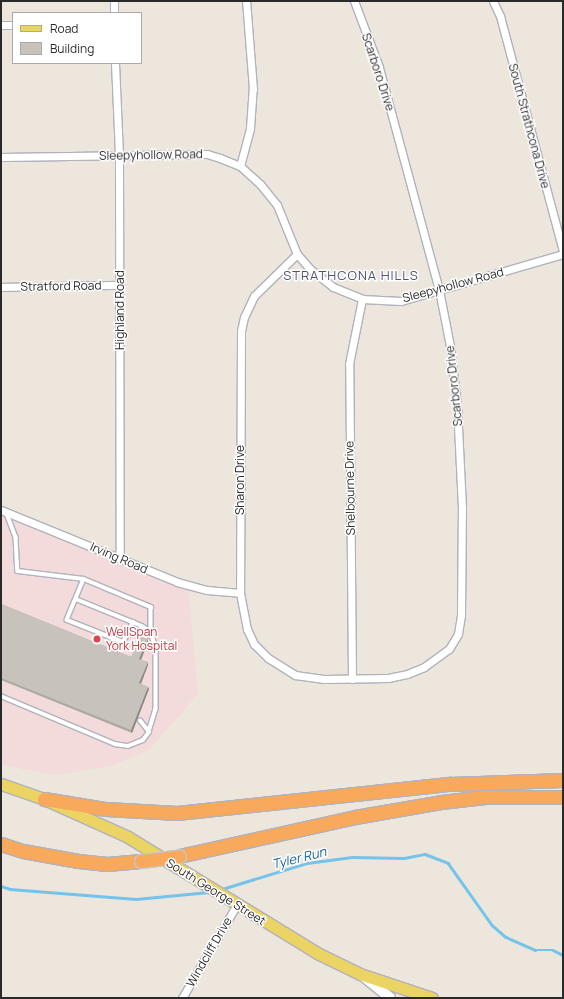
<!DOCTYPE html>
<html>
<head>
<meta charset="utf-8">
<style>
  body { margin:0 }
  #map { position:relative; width:564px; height:999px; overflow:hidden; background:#ece6dd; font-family:Manrope,sans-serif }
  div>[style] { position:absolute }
  .medical>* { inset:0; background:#f2dbda }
  .stream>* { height:2.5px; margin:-1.25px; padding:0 1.25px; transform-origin:1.25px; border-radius:1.25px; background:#74c3ea }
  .roads { filter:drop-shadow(1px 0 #b0b2bd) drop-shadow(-1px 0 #b0b2bd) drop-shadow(0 1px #b0b2bd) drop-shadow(0 -1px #b0b2bd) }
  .lane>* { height:3.5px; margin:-1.75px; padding:0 1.75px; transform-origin:1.75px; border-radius:1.75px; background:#fff }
  .street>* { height:7px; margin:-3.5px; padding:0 3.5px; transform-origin:3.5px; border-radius:3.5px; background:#fff }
  .secondary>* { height:10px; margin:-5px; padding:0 5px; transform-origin:5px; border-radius:5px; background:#fff }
  .primary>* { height:11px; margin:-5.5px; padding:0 5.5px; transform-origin:5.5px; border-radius:5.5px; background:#ebd463 }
  .highway>* { height:13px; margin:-6.5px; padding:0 6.5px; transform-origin:6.5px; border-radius:6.5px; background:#f8a95c }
  .bridges { filter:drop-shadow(1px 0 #c8c8c8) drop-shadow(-1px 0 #c8c8c8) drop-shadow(0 1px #c8c8c8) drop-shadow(0 -1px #c8c8c8) }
  .highway-bridge>* { height:13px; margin:-6.5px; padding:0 6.5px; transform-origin:6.5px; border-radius:6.5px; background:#f8a95c }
  .wall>* { inset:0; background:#aba8a2 }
  .shaded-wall>* { inset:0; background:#8b8884 }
  .building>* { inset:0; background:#c7c3bc }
  .dots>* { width:11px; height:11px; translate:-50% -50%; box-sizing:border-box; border:2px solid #fff; border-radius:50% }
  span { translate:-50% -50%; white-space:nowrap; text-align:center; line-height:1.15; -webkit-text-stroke:3px #fff; paint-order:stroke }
  .street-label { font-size:12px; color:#2a2a2a }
  .health-label { font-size:12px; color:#be3a42 }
  .left { translate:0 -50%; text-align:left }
  .neighbourhood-label { font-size:13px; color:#4c5279; letter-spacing:1px }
  .water-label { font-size:13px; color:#136196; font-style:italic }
  .frame { position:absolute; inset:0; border:2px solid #2a2a2a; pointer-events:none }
  .legend { position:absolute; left:12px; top:12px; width:130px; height:52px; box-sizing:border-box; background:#fff; border:1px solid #aaa; margin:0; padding:5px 7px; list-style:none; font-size:12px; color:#2a2a2a }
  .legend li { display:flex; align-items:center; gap:8px; height:20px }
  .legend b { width:20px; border:1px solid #aaa }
</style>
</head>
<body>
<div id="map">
  <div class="medical">
    <i style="clip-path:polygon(1px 510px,188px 583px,198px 694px,149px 750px,111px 766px,56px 775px,1px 765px)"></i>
  </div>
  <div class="stream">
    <i style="left:1px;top:886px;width:9px;rotate:18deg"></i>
    <i style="left:10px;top:889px;width:126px;rotate:4.5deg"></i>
    <i style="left:136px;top:899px;width:73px;rotate:-5.5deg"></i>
    <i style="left:222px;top:889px;width:89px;rotate:-17deg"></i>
    <i style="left:307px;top:863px;width:45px;rotate:-7.6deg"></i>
    <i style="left:352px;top:857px;width:52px;rotate:1.1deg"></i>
    <i style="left:404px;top:858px;width:21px;rotate:-11deg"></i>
    <i style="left:425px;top:854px;width:25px;rotate:21deg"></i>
    <i style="left:448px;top:863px;width:76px;rotate:54.6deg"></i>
    <i style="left:492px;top:925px;width:18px;rotate:41deg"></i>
    <i style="left:506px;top:937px;width:32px;rotate:24deg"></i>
    <i style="left:535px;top:950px;width:18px"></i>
    <i style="left:553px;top:950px;width:11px;rotate:27deg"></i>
  </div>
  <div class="roads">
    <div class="lane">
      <i style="left:7px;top:514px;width:26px;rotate:69deg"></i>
      <i style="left:16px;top:538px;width:33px;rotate:87deg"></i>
      <i style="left:18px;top:571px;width:66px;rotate:6.9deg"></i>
      <i style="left:84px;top:579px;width:44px;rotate:112.5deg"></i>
      <i style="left:67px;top:620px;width:60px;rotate:21.4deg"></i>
      <i style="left:123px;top:642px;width:22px;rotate:-63deg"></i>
      <i style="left:84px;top:579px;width:73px;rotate:22.7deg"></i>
      <i style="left:151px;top:607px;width:25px;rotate:90deg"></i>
      <i style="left:151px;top:632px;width:11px;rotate:135deg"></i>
      <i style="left:76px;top:599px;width:71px;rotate:22.2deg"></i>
      <i style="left:142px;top:626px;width:11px;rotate:34deg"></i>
      <i style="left:151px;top:632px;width:17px;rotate:73deg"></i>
      <i style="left:156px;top:648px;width:61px;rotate:90deg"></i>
      <i style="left:156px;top:709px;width:24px;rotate:107deg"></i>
      <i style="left:1px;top:696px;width:124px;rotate:22.8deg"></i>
      <i style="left:115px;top:744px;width:13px;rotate:9deg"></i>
      <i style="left:128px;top:746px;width:16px;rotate:-22deg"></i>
      <i style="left:143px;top:740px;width:10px;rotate:-53deg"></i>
      <i style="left:149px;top:732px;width:14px;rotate:-129deg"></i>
    </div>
    <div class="street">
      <i style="left:114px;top:1px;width:12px;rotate:90deg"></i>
      <i style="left:493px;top:1px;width:17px;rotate:65deg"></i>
      <i style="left:500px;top:16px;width:243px;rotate:75deg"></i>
      <i style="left:1px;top:25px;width:12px"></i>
      <i style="left:115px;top:63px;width:92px;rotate:87.5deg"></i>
      <i style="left:119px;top:155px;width:402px;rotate:89.9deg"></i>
      <i style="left:1px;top:157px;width:206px;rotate:-0.8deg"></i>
      <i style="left:207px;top:154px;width:14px;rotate:17deg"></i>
      <i style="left:220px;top:158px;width:22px;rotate:22deg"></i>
      <i style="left:240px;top:166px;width:27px;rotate:42deg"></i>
      <i style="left:260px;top:184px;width:27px;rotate:51deg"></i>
      <i style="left:277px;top:205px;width:53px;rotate:67.8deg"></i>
      <i style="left:297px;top:254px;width:20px;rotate:49deg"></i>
      <i style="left:310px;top:269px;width:29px;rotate:38deg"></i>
      <i style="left:333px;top:287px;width:31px;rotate:22deg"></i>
      <i style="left:362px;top:299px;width:39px;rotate:3deg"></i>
      <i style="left:401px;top:301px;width:169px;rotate:-16.2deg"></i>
      <i style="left:240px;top:166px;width:39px;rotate:-75deg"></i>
      <i style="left:250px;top:128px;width:39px;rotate:-86deg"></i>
      <i style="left:253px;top:89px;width:88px;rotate:-94.5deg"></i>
      <i style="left:297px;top:254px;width:60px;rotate:135.7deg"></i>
      <i style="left:254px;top:296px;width:23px;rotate:115deg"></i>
      <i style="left:244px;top:317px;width:14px;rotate:102deg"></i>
      <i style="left:241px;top:331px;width:262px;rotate:90.2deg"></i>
      <i style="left:240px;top:593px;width:37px;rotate:79deg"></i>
      <i style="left:247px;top:629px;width:17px;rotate:65deg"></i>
      <i style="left:254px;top:644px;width:20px;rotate:45deg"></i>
      <i style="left:268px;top:658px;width:32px;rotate:32deg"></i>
      <i style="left:295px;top:675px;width:29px;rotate:8deg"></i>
      <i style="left:324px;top:679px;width:64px;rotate:-0.9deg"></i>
      <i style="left:388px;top:678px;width:19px;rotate:-12deg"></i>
      <i style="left:407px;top:674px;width:18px;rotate:-22deg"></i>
      <i style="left:424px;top:667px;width:31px;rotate:-36deg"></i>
      <i style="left:449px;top:649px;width:17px;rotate:-59deg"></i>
      <i style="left:458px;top:634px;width:18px;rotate:-81deg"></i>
      <i style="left:461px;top:616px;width:108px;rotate:-89.5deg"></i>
      <i style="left:462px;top:508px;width:103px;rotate:-92.8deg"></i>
      <i style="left:457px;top:405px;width:59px;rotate:-96.8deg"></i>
      <i style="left:450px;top:346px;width:57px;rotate:-101.1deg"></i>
      <i style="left:439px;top:290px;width:231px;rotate:-105.1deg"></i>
      <i style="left:379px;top:67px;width:71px;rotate:-110.7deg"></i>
      <i style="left:1px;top:287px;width:119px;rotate:-1deg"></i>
      <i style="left:1px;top:510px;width:190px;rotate:22.2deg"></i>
      <i style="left:177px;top:582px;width:31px;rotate:15deg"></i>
      <i style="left:207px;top:590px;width:33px;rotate:5deg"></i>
      <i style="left:352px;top:679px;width:315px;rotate:-90.5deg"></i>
      <i style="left:349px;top:364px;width:66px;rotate:-78.7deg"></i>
      <i style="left:182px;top:998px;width:107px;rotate:-59.6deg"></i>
    </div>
    <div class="secondary">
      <i style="left:362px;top:975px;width:36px;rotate:39deg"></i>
    </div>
    <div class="primary">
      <i style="left:1px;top:784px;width:46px;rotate:19.2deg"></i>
      <i style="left:44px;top:799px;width:92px;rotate:24.3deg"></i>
      <i style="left:128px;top:837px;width:222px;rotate:31.5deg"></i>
      <i style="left:317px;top:953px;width:48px;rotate:26deg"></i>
      <i style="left:360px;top:974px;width:76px;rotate:18.4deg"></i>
    </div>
    <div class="highway">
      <i style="left:44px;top:799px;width:63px;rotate:9.2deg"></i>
      <i style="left:106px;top:809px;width:71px;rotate:3.2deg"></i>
      <i style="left:177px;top:813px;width:275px;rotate:-6.1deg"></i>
      <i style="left:450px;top:784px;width:113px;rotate:-2deg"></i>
      <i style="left:1px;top:844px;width:23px;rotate:18deg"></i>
      <i style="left:23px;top:851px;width:56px;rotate:10.3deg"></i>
      <i style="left:78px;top:861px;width:29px;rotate:6deg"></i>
      <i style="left:107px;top:864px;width:34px;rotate:-5deg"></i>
      <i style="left:179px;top:856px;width:180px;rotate:-12.5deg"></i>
      <i style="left:355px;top:817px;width:87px;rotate:-9.9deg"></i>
      <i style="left:441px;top:802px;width:44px;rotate:-6.5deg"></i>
      <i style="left:485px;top:797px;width:78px"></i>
    </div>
  </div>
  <div class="bridges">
    <div class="highway-bridge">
      <i style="left:141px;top:861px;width:38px;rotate:-7deg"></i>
    </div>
  </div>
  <div class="wall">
    <i style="clip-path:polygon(1px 604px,131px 657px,148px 639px,148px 642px,141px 660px,148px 662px,148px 665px,141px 684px,148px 687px,149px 689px,132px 733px,1px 680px)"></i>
  </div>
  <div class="shaded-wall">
    <i style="clip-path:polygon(148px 639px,148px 642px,140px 662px,139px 659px)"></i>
    <i style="clip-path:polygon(148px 662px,148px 665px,140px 686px,139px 683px)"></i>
    <i style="clip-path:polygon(148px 687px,149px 689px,132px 733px,131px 730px)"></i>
  </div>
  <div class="building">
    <i style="clip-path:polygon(1px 604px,131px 657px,140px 636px,148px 639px,139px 659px,148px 662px,139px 683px,148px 687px,131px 730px,1px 678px)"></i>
  </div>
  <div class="dots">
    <i style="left:97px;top:639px;background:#e0444e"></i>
  </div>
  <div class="street-label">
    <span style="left:378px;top:72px;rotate:72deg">Scarboro Drive</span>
    <span style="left:529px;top:126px;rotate:75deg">South Strathcona Drive</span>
    <span style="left:151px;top:155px;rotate:-1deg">Sleepyhollow Road</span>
    <span style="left:453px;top:285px;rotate:-15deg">Sleepyhollow Road</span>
    <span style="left:61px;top:286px;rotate:-1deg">Stratford Road</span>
    <span style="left:120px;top:310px;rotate:-90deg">Highland Road</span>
    <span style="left:454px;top:386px;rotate:-96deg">Scarboro Drive</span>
    <span style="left:240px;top:480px;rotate:-90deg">Sharon Drive</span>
    <span style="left:350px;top:488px;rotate:-91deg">Shelbourne Drive</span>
    <span style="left:119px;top:558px;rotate:23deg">Irving Road</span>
    <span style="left:216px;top:892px;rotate:32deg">South George Street</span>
    <span style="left:209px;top:952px;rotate:-60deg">Windcliff Drive</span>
  </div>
  <div class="health-label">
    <span class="left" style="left:106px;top:639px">WellSpan<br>York Hospital</span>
  </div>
  <div class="neighbourhood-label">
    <span style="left:351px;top:275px">STRATHCONA HILLS</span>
  </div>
  <div class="water-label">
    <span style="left:299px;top:858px;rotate:-14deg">Tyler Run</span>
  </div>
  <div class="frame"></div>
  <ul class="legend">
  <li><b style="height:5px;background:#ebd463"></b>Road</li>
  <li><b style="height:11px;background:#c7c3bc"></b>Building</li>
  </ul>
</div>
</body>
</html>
